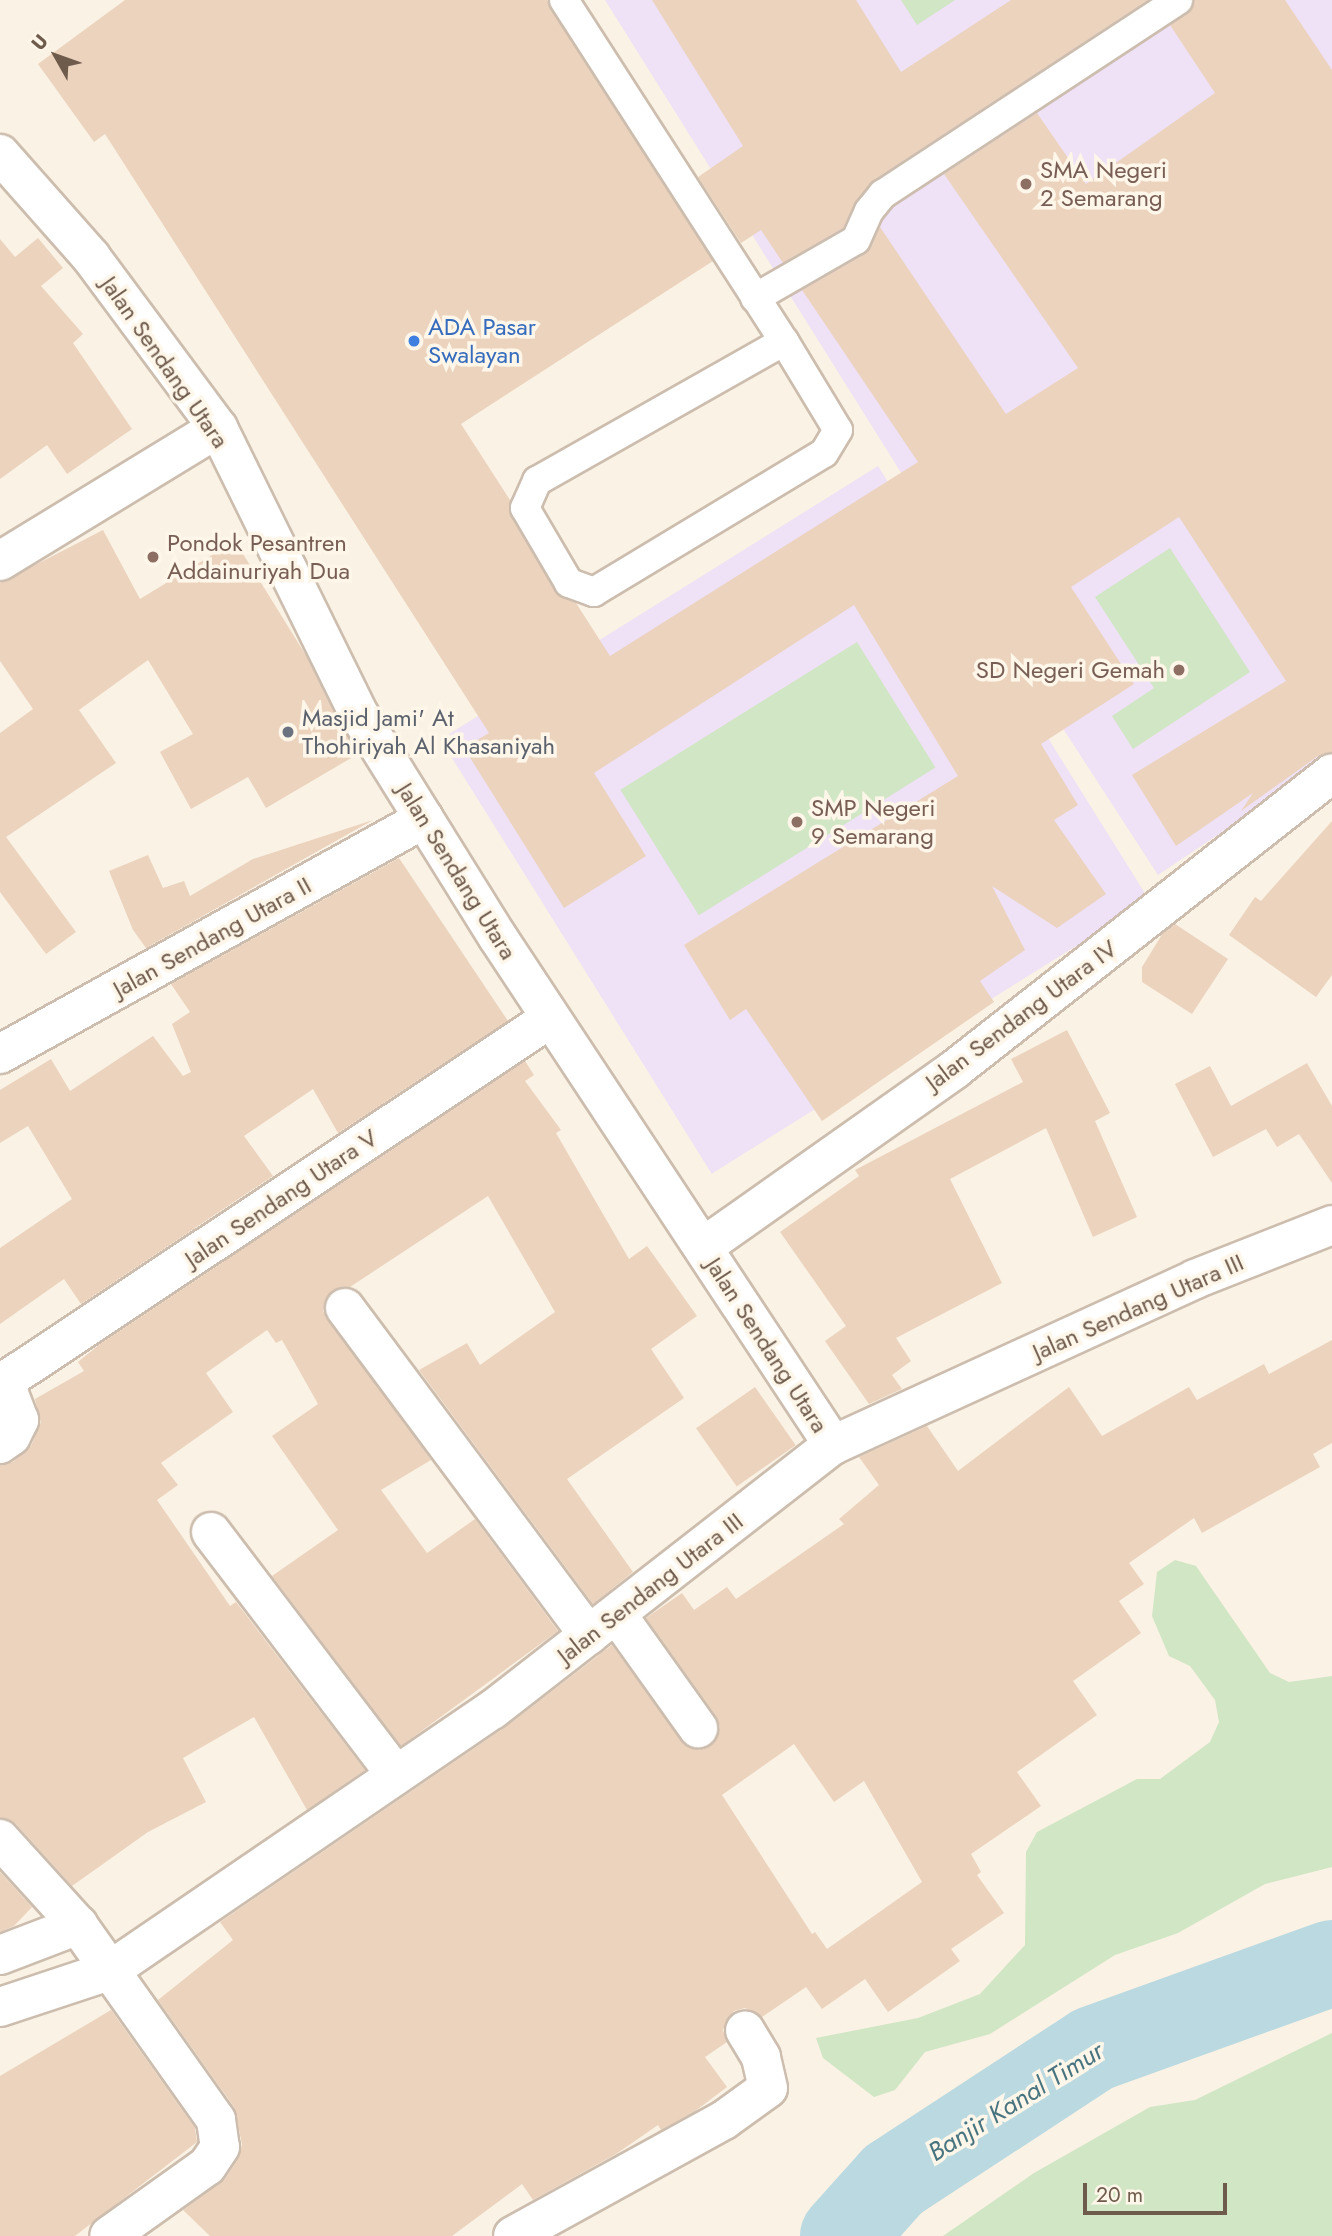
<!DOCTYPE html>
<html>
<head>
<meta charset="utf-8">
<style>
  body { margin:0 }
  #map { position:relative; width:1332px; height:2236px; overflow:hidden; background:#faf2e4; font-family:Jost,sans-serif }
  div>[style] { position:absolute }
  .education>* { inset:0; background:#efe1f6; transform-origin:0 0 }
  .green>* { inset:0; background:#d0e6c4; transform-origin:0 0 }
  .river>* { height:86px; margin:-43px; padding:0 43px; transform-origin:43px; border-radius:43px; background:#bad9e1 }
  .building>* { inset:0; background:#ecd3be; transform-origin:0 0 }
  .roads { filter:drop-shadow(2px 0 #ccbdae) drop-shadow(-2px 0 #ccbdae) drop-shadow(0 2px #ccbdae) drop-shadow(0 -2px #ccbdae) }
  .lane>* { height:28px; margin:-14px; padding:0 14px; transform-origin:14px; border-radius:14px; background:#fff }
  .street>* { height:38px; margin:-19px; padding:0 19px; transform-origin:19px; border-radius:19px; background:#fff }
  .dots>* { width:19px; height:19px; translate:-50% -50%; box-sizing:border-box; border:4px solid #fdf6e9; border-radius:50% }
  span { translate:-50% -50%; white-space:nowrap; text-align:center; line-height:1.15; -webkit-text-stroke:7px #fdf6e9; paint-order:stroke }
  .education-label { font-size:24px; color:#785e54 }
  .left { translate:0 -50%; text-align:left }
  .right { translate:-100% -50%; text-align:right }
  .shop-label { font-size:24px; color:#366cbe }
  .street-label { font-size:24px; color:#6f5b4c }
  .worship-label { font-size:24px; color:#5b616d }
  .water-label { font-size:26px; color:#487480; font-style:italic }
  .north { position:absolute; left:21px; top:21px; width:70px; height:70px; -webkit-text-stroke:5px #fdf6e9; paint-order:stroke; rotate:310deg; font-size:19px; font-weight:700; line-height:28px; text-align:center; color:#6f5b4c }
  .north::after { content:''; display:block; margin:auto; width:24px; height:32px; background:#6f5b4c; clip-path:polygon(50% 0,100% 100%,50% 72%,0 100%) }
  .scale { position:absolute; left:1083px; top:2183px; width:144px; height:32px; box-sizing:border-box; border:4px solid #6f5b4c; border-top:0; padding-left:9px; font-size:21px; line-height:24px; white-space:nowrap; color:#6f5b4c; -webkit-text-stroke:5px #fdf6e9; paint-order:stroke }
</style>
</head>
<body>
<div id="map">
  <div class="education">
    <i style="clip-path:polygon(605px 0,1332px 0,1332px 470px,957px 562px)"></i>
    <i style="clip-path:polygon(1264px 388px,1332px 492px,1332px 758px,1158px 875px,968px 582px)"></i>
    <i style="left:878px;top:466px;width:512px;height:516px;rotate:58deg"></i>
  </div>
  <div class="green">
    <i style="clip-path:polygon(901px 0,955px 0,917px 25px)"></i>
    <i style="clip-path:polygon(1170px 548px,1250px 672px,1133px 749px,1112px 716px,1154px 688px,1095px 597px)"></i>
    <i style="left:857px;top:642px;width:148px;height:279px;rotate:58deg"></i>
    <i style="clip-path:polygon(1175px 1560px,1196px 1566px,1270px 1673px,1289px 1682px,1332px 1676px,1332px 1867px,1265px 1884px,1178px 1933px,1115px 1955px,990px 2034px,925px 2052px,895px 2090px,874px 2097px,823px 2058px,816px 2038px,918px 2018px,980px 1994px,1025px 1945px,1026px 1852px,1037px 1832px,1137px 1779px,1160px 1779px,1210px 1742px,1219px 1722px,1215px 1700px,1190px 1666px,1169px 1656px,1152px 1616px,1157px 1572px)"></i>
    <i style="clip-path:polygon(1332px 2033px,1332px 2236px,943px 2236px,1034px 2173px,1150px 2107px,1195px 2100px)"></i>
  </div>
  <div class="river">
    <i style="left:843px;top:2236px;width:75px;rotate:-48.2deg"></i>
    <i style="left:893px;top:2180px;width:239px;rotate:-33.2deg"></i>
    <i style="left:1093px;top:2049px;width:254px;rotate:-19.8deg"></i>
  </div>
  <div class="building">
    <i style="clip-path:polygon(125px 0,547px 0,713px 261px,461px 424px,510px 500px,511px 516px,555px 591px,576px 603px,610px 656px,918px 462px,802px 290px,865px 254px,880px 227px,1006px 414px,1078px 368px,944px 174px,1037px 113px,1086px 184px,1215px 93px,1170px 25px,1188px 13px,1194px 0,1285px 0,1332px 70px,1332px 752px,1318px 756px,1241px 811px,1253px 793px,1176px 846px,1132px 775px,1286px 681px,1179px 517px,1071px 587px,1134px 684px,1041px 744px,1078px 805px,1054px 820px,1106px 894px,1057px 928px,992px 886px,1025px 950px,980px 981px,994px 1002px,822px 1121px,746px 1009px,730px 1020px,684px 945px,958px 776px,854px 605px,594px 773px,646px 856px,564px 908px,464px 748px,489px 733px,105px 134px,94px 142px,38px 64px)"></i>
    <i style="clip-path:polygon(652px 0,856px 0,901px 72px,1011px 0,1148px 0,874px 180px,856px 201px,843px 228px,783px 263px,761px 230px,741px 243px,698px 177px,743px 146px)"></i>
    <i style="clip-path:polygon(38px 238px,63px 268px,41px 286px,83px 334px,73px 343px,132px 429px,67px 474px,47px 445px,0 479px,0 239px,15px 257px)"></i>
    <i style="clip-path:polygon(103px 530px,140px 599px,235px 541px,307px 657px,358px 754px,266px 808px,248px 777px,191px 809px,160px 752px,193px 734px,148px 660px,79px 710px,116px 763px,6px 837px,76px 932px,46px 954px,0 892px,0 733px,33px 709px,0 661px,0 583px)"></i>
    <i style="clip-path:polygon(373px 820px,146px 948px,133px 930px,109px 871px,148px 855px,163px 888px,184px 881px,190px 896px,253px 859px)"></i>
    <i style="clip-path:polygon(1332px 821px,1332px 975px,1316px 997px,1229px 935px,1255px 897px,1261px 901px)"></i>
    <i style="clip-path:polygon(399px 858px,508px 1021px,338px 1133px,313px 1089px,244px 1136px,273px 1176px,81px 1304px,64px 1279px,0 1324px,0 1248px,72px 1199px,28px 1126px,0 1143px,0 1090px,51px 1059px,70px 1091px,153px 1036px,183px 1076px,191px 1072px,172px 1024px,190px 1012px,171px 984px)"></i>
    <i style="clip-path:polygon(1175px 924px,1228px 959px,1192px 1014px,1142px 982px,1142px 967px,1163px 933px)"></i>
    <i style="clip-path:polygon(1067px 1030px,1110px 1113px,1095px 1121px,1137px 1217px,1093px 1237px,1046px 1128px,950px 1179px,1002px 1283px,896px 1338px,911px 1361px,892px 1375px,902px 1389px,869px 1404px,825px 1341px,846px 1326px,780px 1232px,859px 1176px,855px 1170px,1023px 1082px,1011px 1059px)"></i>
    <i style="clip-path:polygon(525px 1061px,534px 1075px,525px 1081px,561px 1130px,556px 1133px,629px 1259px,647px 1246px,697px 1316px,651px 1349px,684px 1398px,567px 1479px,633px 1572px,593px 1604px,419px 1370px,467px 1343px,480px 1365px,555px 1312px,488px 1196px,350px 1287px,333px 1290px,323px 1311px,431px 1460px,381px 1490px,427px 1553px,475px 1519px,558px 1631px,401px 1746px,272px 1576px,338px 1530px,272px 1436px,318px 1404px,282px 1340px,276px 1343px,267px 1330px,206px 1373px,233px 1412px,161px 1463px,178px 1485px,157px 1500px,230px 1606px,236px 1602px,365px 1770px,307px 1810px,254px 1717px,183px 1758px,206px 1802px,148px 1832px,72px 1886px,16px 1824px,0 1818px,0 1465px,13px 1462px,31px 1446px,41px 1422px,35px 1399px,84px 1371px,78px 1362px,100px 1344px)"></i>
    <i style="clip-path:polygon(1307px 1063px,1332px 1106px,1332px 1183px,1299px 1134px,1277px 1147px,1266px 1129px,1213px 1157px,1175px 1084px,1210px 1066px,1231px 1106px)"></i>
    <i style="clip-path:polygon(evenodd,1332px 1340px,1332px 1443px,1313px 1454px,1320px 1467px,1202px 1533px,1194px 1518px,1129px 1563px,1144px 1584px,1119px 1601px,1141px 1633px,1073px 1681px,1097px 1715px,1017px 1772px,1041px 1806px,971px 1854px,981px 1872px,977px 1875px,1004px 1913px,951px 1949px,960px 1961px,888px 2012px,865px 1979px,822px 2009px,806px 1987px,762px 2017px,745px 2008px,734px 2011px,723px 2030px,727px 2042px,705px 2057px,727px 2087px,694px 2112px,661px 2130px,658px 2125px,616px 2154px,533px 2200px,522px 2184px,452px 2236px,210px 2236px,183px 2210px,225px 2179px,238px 2159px,242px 2144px,234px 2107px,158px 2000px,233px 1940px,220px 1922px,504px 1728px,612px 1645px,681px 1741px,699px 1750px,711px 1745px,720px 1727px,716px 1716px,646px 1618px,682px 1593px,694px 1610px,727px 1587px,736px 1599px,844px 1524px,839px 1519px,879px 1485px,859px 1457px,927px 1426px,958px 1471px,1069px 1387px,1102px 1436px,1189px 1387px,1197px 1400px,1264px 1364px,1269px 1374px,1332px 1340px,794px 1744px,834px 1802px,864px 1781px,922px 1882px,827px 1949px,815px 1932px,812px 1934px,722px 1795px,794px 1744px)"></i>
    <i style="left:755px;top:1387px;width:71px;height:72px;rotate:55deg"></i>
    <i style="clip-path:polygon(0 1872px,32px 1907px,14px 1926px,0 1932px)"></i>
    <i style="clip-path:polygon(111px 2010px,195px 2128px,197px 2142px,75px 2236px,0 2236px,0 2076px)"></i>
  </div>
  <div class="roads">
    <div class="lane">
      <i style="left:564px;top:0;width:406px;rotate:57.2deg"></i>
      <i style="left:784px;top:341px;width:104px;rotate:58.8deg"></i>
      <i style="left:838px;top:430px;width:27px;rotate:121deg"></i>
      <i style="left:824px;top:453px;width:269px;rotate:148.9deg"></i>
      <i style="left:594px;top:592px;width:27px;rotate:-160deg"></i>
      <i style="left:569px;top:583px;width:87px;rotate:-120.4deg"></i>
      <i style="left:525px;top:508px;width:30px;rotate:-66deg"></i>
      <i style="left:537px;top:481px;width:284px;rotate:-29.5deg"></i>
      <i style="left:755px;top:298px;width:116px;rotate:-29.9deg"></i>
      <i style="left:856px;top:240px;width:32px;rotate:-66deg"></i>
      <i style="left:869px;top:211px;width:22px;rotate:-51deg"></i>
      <i style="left:883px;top:194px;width:353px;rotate:-33.3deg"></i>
    </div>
    <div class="street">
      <i style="left:0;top:154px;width:137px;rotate:48.5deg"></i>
      <i style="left:91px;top:257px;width:213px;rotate:53.4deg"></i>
      <i style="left:218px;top:428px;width:321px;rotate:63.8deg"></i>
      <i style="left:360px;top:716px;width:259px;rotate:58.1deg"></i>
      <i style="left:497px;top:936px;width:610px;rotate:56.57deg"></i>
      <i style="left:0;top:561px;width:255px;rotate:-31.4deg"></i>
      <i style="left:0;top:1054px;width:485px;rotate:-29deg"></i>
      <i style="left:703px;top:1247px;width:309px;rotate:-35.2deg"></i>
      <i style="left:955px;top:1069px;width:479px;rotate:-38.1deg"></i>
      <i style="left:345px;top:1308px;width:408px;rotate:53.3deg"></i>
      <i style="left:0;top:1444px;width:14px;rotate:-36deg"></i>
      <i style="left:11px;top:1436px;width:18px;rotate:-63deg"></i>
      <i style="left:19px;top:1420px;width:31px;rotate:-111deg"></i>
      <i style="left:8px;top:1391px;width:14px;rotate:-78deg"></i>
      <i style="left:11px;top:1377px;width:648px;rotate:-33.62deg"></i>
      <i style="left:211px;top:1532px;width:305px;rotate:52.7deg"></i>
      <i style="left:618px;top:1616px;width:138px;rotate:54.5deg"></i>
      <i style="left:0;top:1839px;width:116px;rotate:47.8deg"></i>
      <i style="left:78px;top:1925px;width:239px;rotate:54.7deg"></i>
      <i style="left:216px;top:2120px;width:27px;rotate:82deg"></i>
      <i style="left:220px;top:2147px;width:23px;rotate:124deg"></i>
      <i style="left:207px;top:2166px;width:120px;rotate:144.5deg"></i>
      <i style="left:0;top:1955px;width:84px;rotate:-21deg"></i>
      <i style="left:0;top:2007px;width:115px;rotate:-18.3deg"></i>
      <i style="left:109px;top:1971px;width:463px;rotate:-34.3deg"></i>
      <i style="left:492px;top:1710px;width:432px;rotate:-37.9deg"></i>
      <i style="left:833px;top:1445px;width:398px;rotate:-24.6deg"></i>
      <i style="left:1195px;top:1279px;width:147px;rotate:-21.5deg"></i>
      <i style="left:513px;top:2236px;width:241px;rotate:-28.8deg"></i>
      <i style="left:724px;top:2120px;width:54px;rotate:-36deg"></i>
      <i style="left:768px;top:2088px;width:32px;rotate:-103deg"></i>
      <i style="left:761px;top:2057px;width:31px;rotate:-121deg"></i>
    </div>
  </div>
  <div class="dots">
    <i style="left:1026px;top:184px;background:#8d6e63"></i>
    <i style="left:414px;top:341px;background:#3f7fe0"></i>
    <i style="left:153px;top:557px;background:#8d6e63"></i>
    <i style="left:1179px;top:670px;background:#8d6e63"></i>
    <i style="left:288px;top:732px;background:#6b7280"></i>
    <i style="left:797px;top:822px;background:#8d6e63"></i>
  </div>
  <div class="education-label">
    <span class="left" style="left:1040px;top:184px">SMA Negeri<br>2 Semarang</span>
    <span class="left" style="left:167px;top:557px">Pondok Pesantren<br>Addainuriyah Dua</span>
    <span class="right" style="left:1165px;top:670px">SD Negeri Gemah</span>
    <span class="left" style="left:811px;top:822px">SMP Negeri<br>9 Semarang</span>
  </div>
  <div class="shop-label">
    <span class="left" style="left:428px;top:341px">ADA Pasar<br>Swalayan</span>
  </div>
  <div class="street-label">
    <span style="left:165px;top:362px;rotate:55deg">Jalan Sendang Utara</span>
    <span style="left:457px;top:871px;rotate:58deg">Jalan Sendang Utara</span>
    <span style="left:212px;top:937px;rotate:-29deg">Jalan Sendang Utara II</span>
    <span style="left:1021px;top:1015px;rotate:-37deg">Jalan Sendang Utara IV</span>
    <span style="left:281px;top:1198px;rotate:-34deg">Jalan Sendang Utara V</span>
    <span style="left:1138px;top:1307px;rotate:-24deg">Jalan Sendang Utara III</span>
    <span style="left:767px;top:1345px;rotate:57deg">Jalan Sendang Utara</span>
    <span style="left:650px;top:1588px;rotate:-38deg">Jalan Sendang Utara III</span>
  </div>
  <div class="worship-label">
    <span class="left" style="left:302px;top:732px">Masjid Jami' At<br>Thohiriyah Al Khasaniyah</span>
  </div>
  <div class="water-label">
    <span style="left:1016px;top:2102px;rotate:-32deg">Banjir Kanal Timur</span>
  </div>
  <div class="north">U</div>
  <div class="scale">20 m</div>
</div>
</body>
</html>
